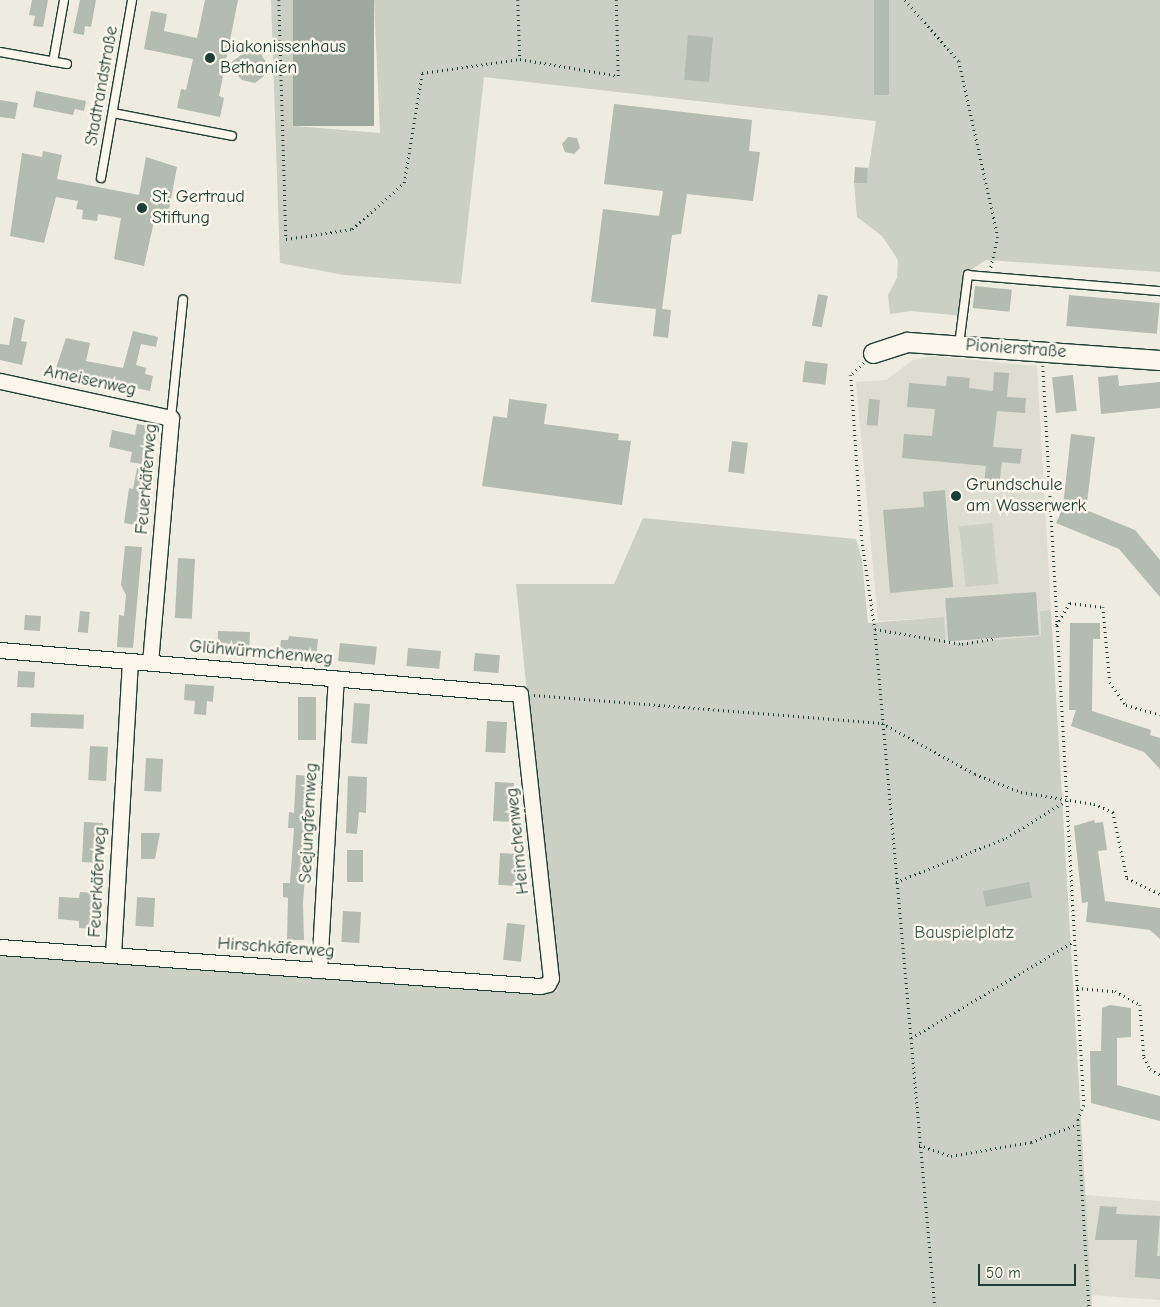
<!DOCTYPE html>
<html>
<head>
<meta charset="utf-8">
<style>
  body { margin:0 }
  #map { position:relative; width:1160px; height:1307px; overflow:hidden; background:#eeece1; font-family:"Comic Neue",sans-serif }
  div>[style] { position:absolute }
  .built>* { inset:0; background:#ddddd2 }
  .green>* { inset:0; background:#cbcfc4; transform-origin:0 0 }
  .water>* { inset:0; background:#9fa89f; transform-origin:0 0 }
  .building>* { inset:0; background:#b4bbb0; transform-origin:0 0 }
  .path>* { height:2.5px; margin-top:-1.25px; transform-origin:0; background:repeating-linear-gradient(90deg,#1f3d34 0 1px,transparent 0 5px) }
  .roads { filter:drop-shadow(1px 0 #1f3d34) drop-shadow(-1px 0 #1f3d34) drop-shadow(0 1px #1f3d34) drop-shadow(0 -1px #1f3d34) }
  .service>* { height:8px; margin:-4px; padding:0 4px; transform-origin:4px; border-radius:4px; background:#fbf7ec }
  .minor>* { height:15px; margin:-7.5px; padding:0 7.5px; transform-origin:7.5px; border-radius:7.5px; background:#fbf7ec }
  .tertiary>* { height:19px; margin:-9.5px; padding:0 9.5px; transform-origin:9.5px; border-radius:9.5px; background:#fbf7ec }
  .dots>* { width:14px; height:14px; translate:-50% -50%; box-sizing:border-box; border:2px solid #fbf7ec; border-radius:50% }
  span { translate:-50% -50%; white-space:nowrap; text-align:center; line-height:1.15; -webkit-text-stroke:5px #fbf7ec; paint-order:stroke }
  .poi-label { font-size:18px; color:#1f3d34 }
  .left { translate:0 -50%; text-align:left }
  .street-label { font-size:18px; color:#1f3d34 }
  .park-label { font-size:18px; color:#415a51 }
  .scale { position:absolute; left:978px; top:1264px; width:98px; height:22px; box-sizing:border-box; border:2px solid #1f3d34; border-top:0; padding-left:6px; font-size:15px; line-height:18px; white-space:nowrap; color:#1f3d34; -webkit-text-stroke:4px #fbf7ec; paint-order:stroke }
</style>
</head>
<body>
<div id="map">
  <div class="built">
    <i style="clip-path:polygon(933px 356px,1037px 366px,1051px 610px,1040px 611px,1041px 636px,946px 644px,944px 617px,878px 621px,856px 382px,886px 380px,913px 360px)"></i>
    <i style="clip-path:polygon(1085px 1195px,1160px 1201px,1160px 1300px,1091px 1295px)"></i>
  </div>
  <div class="green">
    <i style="clip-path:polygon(271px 0,293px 0,295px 126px,380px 133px,374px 0,1160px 0,1160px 272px,986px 260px,968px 272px,963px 316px,911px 311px,890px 314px,888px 295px,897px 278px,898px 260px,882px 236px,857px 217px,854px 183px,866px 184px,876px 121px,484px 77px,461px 284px,344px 275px,280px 263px)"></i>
    <i style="clip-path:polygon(643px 518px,856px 539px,862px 560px,868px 623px,944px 617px,946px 644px,1041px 636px,1040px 611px,1051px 610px,1092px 1307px,0 1307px,0 953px,557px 992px,516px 584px,614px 584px)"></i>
    <i style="left:992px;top:523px;width:61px;height:33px;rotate:84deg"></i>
  </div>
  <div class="water">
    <i style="left:293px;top:0;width:81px;height:126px"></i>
  </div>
  <div class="building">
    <i style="clip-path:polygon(32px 0,48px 0,43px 27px,33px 26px,35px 16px,29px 15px)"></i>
    <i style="clip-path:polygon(80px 0,96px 0,91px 27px,85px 26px,84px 35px,73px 33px)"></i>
    <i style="clip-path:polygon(205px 0,238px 0,219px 96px,224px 98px,220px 117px,177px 108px,181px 89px,186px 90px,193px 59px,144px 49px,151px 11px,167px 14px,164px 31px,197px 38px)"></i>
    <i style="left:874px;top:0;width:15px;height:95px"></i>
    <i style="left:688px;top:35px;width:25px;height:45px;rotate:5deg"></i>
    <i style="clip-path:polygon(247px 51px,261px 54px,267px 64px,264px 76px,255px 83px,242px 80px,227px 65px)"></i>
    <i style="clip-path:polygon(36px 91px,86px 101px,84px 111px,75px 109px,73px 115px,33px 107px)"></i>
    <i style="clip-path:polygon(0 100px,18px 103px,15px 119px,0 117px)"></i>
    <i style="clip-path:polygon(614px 104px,752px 120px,749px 151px,760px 152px,753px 201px,687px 194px,681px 234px,672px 235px,662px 309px,671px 310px,668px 338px,653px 336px,656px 309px,591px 302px,603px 209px,659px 216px,663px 191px,604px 184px)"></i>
    <i style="clip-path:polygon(568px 137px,577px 138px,580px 148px,574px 154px,565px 152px,562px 144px)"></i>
    <i style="clip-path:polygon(43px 151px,62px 155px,57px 179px,139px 195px,146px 157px,177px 167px,168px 215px,156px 213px,144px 266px,114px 259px,121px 218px,98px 214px,97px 221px,82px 219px,83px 210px,76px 209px,78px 201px,56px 197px,44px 243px,10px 236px,22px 153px,42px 157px)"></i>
    <i style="left:855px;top:167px;width:13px;height:16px;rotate:4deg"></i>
    <i style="left:975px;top:286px;width:37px;height:22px;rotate:6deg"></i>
    <i style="left:818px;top:294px;width:10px;height:32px;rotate:11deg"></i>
    <i style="left:1069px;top:295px;width:91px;height:31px;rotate:5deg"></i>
    <i style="clip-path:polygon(14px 317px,25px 320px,21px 341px,27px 342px,22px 365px,0 360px,0 344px,9px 345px)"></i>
    <i style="clip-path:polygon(133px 331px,158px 337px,156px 347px,141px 344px,136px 365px,146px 368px,145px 374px,153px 376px,150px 391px,55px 371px,66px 338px,90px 343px,86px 361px,123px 368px)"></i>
    <i style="left:805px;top:361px;width:23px;height:21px;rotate:7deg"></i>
    <i style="clip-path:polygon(994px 372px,1009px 373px,1007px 397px,1026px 398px,1025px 413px,997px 411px,993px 447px,1022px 449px,1020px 464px,1002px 462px,999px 485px,984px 484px,986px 466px,902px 458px,904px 434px,932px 436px,935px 409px,907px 407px,909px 383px,946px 386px,947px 376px,970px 378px,969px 388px,993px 391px)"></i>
    <i style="left:1073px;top:375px;width:36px;height:21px;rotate:84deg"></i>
    <i style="clip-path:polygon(1118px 375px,1119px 386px,1160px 382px,1160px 408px,1101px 414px,1098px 377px)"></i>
    <i style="clip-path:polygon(509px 399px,547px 404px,544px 424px,619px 434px,618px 440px,631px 441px,622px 505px,482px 486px,493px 416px,507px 418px)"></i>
    <i style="left:869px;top:399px;width:11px;height:26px;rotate:5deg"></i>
    <i style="clip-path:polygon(137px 424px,154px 427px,147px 465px,130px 462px,132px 452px,109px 447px,112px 430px,135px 435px)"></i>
    <i style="clip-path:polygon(1071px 434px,1095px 437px,1086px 510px,1135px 530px,1160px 560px,1160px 597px,1119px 549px,1056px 523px,1063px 506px)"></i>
    <i style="left:732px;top:441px;width:16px;height:31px;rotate:7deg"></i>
    <i style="clip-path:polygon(137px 468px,148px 470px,142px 526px,124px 523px,129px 488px,133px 489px)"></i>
    <i style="clip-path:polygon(945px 490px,953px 587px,890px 593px,883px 510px,924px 507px,923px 492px)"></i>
    <i style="clip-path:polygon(125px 546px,142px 547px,133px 648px,117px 647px,119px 615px,124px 616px,126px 595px,121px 585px)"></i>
    <i style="left:178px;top:558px;width:17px;height:60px;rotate:3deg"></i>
    <i style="left:1036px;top:592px;width:43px;height:91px;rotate:86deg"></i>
    <i style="left:80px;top:611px;width:10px;height:21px;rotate:6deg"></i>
    <i style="left:25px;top:615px;width:16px;height:15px;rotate:4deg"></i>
    <i style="clip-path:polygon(1070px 623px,1100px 623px,1100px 639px,1093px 639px,1092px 711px,1151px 730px,1150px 735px,1160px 738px,1160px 769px,1144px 752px,1071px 726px,1076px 710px,1069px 710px)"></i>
    <i style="left:218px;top:631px;width:32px;height:17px;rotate:2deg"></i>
    <i style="clip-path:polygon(289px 636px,318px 639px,316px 659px,279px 656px,281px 640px,288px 640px)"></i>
    <i style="left:340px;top:643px;width:37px;height:18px;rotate:6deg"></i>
    <i style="left:408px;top:648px;width:33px;height:18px;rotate:5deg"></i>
    <i style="left:475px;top:653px;width:25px;height:18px;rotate:5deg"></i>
    <i style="left:18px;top:671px;width:17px;height:16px;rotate:3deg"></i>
    <i style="clip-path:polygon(185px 684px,214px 686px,213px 702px,207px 701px,206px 715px,194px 714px,195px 701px,184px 700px)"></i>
    <i style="left:298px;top:697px;width:18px;height:43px"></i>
    <i style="left:354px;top:703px;width:16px;height:40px;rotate:4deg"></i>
    <i style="left:31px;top:713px;width:53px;height:14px;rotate:2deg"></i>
    <i style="left:487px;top:721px;width:20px;height:31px;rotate:3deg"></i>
    <i style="left:90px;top:746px;width:18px;height:34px;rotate:3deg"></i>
    <i style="left:146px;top:758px;width:17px;height:33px;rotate:3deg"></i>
    <i style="clip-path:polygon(296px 775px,313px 776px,303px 903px,304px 940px,287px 940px,288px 898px,283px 897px,283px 883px,290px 883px,294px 828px,288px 828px,289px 812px,294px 813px)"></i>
    <i style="clip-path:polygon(348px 776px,367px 777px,366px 813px,359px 812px,357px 834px,346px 833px)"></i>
    <i style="left:495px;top:782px;width:19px;height:39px;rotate:3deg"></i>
    <i style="clip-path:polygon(1094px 820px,1095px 823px,1103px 822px,1107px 850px,1098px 851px,1105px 901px,1160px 908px,1160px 939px,1150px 930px,1086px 922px,1088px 902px,1082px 903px,1074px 826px)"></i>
    <i style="left:84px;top:822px;width:19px;height:40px;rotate:3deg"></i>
    <i style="clip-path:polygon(141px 833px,160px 833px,155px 859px,141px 859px)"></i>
    <i style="left:347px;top:850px;width:16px;height:32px"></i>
    <i style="left:500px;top:853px;width:19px;height:32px;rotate:3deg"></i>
    <i style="left:1029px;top:882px;width:16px;height:47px;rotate:79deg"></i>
    <i style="clip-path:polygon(80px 892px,98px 893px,96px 929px,79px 928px,79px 921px,58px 919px,59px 897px,79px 898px)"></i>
    <i style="left:137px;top:897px;width:18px;height:29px;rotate:3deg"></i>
    <i style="left:343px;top:911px;width:18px;height:31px;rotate:3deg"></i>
    <i style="left:507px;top:923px;width:18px;height:37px;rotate:6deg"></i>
    <i style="clip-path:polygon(1110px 1005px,1131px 1008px,1131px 1037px,1117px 1038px,1117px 1085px,1160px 1096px,1160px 1121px,1091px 1103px,1090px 1051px,1101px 1051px,1102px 1008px)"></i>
    <i style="clip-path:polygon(1100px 1206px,1117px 1207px,1116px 1214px,1160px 1216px,1157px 1256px,1160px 1256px,1160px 1279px,1135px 1277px,1137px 1240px,1095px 1240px)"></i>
  </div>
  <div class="path">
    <i style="left:279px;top:0;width:239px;rotate:88.3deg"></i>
    <i style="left:286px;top:239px;width:67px;rotate:-8.6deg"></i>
    <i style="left:352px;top:229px;width:69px;rotate:-41.5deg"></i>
    <i style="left:404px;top:183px;width:111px;rotate:-80.7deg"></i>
    <i style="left:422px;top:73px;width:99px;rotate:-8.1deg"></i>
    <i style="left:520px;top:59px;width:99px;rotate:9.8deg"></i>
    <i style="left:618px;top:76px;width:76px;rotate:-91.5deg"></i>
    <i style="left:518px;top:0;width:59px;rotate:88.1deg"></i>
    <i style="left:905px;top:0;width:81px;rotate:48.5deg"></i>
    <i style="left:959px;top:61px;width:180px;rotate:77.5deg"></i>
    <i style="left:998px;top:237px;width:32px;rotate:103deg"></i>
    <i style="left:864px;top:363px;width:18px;rotate:137deg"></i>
    <i style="left:851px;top:375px;width:165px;rotate:86.2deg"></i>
    <i style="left:862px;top:540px;width:90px;rotate:81.7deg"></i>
    <i style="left:875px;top:629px;width:681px;rotate:84.94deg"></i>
    <i style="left:1043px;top:366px;width:740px;rotate:86.82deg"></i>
    <i style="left:1084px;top:1105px;width:16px;rotate:112deg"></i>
    <i style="left:1078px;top:1120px;width:187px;rotate:86.6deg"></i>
    <i style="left:1056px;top:625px;width:26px;rotate:-58deg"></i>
    <i style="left:1070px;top:603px;width:33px;rotate:7deg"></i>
    <i style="left:1103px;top:607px;width:75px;rotate:84.7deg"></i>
    <i style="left:1110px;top:682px;width:28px;rotate:55deg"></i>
    <i style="left:1126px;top:705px;width:35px;rotate:16deg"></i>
    <i style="left:875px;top:629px;width:88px;rotate:9.8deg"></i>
    <i style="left:962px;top:644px;width:35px;rotate:-10deg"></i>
    <i style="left:534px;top:695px;width:349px;rotate:4.6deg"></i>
    <i style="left:882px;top:723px;width:106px;rotate:28.7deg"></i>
    <i style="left:975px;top:774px;width:49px;rotate:21.4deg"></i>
    <i style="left:1021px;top:792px;width:74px;rotate:9.3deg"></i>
    <i style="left:1094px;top:804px;width:21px;rotate:23deg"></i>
    <i style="left:1113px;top:812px;width:67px;rotate:78deg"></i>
    <i style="left:1127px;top:878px;width:37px;rotate:26deg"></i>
    <i style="left:896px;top:882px;width:118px;rotate:-21.8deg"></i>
    <i style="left:1006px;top:838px;width:68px;rotate:-31.8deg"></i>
    <i style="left:1077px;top:988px;width:38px;rotate:5deg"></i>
    <i style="left:1115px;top:991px;width:29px;rotate:29deg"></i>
    <i style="left:1140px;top:1005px;width:52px;rotate:85.6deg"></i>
    <i style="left:1144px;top:1057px;width:13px;rotate:63deg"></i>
    <i style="left:1150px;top:1069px;width:12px;rotate:31deg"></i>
    <i style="left:911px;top:1038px;width:188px;rotate:-30.7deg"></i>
    <i style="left:919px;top:1145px;width:34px;rotate:19deg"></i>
    <i style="left:951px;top:1156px;width:81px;rotate:-9.9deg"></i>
    <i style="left:1031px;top:1142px;width:50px;rotate:-21deg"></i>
  </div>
  <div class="roads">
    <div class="service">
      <i style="left:0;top:52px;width:68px;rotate:10.2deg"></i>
      <i style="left:53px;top:62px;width:63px;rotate:-79.9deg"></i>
      <i style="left:113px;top:113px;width:121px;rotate:10.9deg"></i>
      <i style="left:101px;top:178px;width:181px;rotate:-80.1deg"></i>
      <i style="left:959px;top:345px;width:71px;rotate:-82.7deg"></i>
      <i style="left:968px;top:275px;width:193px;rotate:4.8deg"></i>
      <i style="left:171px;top:418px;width:119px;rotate:-84.2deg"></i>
    </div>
    <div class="minor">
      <i style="left:0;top:381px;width:175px;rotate:12.2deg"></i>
      <i style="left:171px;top:418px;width:245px;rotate:94.9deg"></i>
      <i style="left:0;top:650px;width:522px;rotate:4.84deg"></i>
      <i style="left:520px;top:694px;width:286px;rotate:83.8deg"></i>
      <i style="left:551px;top:978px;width:7px;rotate:117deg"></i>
      <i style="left:548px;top:984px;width:8px;rotate:166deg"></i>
      <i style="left:540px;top:986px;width:541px;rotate:-175.87deg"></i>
      <i style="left:113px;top:955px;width:294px;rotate:-86.7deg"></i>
      <i style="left:319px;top:970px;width:292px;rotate:-86.7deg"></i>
    </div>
    <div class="tertiary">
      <i style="left:873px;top:353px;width:36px;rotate:-18deg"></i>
      <i style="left:907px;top:342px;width:254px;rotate:4.1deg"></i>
    </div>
  </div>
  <div class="dots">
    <i style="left:210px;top:58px;background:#1f3d34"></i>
    <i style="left:142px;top:208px;background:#1f3d34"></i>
    <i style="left:956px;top:496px;background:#1f3d34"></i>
  </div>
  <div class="poi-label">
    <span class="left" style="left:220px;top:58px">Diakonissenhaus<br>Bethanien</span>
    <span class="left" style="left:152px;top:208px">St. Gertraud<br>Stiftung</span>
    <span class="left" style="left:966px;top:496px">Grundschule<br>am Wasserwerk</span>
  </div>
  <div class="street-label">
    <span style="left:102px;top:86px;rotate:-80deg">Stadtrandstraße</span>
    <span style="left:1016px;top:349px;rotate:4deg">Pionierstraße</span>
    <span style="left:90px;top:381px;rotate:12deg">Ameisenweg</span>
    <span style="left:147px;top:479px;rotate:-85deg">Feuerkäferweg</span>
    <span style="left:261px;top:653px;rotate:5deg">Glühwürmchenweg</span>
    <span style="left:309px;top:823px;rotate:-87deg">Seejungfernweg</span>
    <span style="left:518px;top:841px;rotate:-96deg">Heimchenweg</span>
    <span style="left:98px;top:882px;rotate:-87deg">Feuerkäferweg</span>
    <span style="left:276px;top:948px;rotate:4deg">Hirschkäferweg</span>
  </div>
  <div class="park-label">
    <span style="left:964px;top:933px">Bauspielplatz</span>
  </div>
  <div class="scale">50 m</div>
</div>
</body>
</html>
